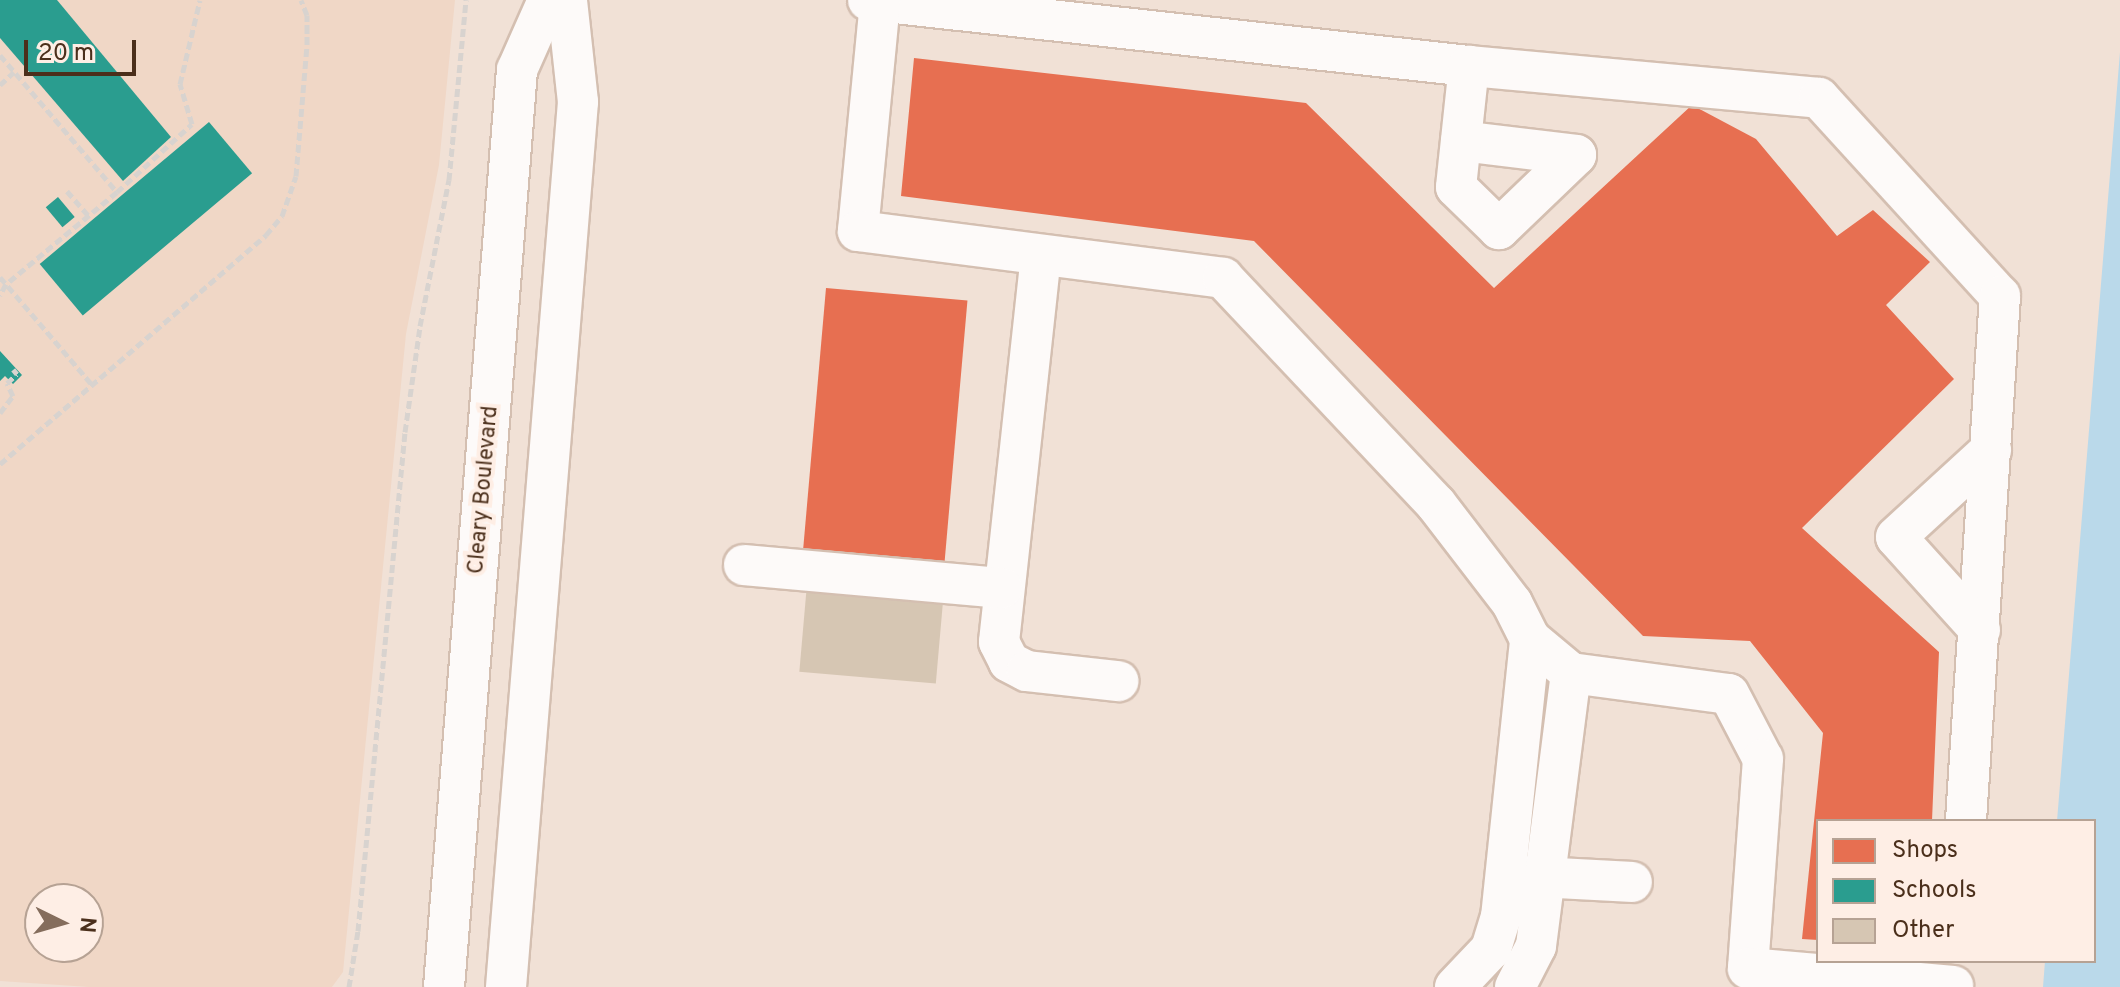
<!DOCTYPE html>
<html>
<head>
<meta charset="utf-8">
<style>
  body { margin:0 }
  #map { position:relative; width:2120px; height:987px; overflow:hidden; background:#f1e1d6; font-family:Overpass,sans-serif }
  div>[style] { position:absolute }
  .built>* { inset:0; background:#f0d7c6 }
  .water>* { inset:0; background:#bad9ea }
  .shops>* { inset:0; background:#e76f51; transform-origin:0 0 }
  .schools>* { inset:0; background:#2a9d8f; transform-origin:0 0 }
  .building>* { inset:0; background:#d6c6b3; transform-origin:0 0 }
  .path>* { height:5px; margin-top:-2.5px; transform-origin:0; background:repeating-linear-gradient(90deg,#d8d3cf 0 8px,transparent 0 12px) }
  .roads { filter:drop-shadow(2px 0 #d4bfb1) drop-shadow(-2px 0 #d4bfb1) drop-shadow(0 2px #d4bfb1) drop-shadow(0 -2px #d4bfb1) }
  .minor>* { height:40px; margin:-20px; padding:0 20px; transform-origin:20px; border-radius:20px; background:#fdfaf9 }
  span { translate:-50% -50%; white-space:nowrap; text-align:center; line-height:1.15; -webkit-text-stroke:8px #feeee5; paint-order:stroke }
  .street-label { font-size:22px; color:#4b2f1b }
  .legend { position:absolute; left:1816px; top:819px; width:280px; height:144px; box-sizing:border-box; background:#feeee5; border:2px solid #b6a294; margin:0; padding:10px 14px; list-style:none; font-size:24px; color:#4b2f1b }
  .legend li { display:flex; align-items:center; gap:16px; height:40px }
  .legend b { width:40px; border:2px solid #b6a294 }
  .north { position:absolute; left:24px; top:883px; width:80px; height:80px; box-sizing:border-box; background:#feeee5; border:2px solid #b6a294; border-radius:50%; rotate:95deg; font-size:22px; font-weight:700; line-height:32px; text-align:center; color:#4b2f1b }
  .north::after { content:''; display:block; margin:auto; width:28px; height:36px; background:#856d5c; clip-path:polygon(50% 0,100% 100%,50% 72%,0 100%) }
  .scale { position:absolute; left:24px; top:40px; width:112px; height:36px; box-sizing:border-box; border:4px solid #4b2f1b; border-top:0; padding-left:10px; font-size:24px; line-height:28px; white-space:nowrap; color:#4b2f1b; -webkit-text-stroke:6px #feeee5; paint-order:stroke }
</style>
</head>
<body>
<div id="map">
  <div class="built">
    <i style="clip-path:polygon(evenodd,0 0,455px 0,439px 165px,406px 334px,343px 972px,332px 987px,89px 987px,0 981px,0 0,40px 899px,88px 899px,88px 947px,40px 947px,40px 899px)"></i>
  </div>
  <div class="water">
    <i style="clip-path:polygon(2120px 52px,2120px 987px,2043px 987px,2045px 961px,2094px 961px,2094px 821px,2057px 821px)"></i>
  </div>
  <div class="shops">
    <i style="clip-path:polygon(914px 58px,1306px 103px,1494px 288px,1692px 105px,1756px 139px,1837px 236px,1873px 210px,1930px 262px,1886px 305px,1954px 379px,1802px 528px,1939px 652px,1932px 821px,1818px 821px,1818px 940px,1802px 939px,1823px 733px,1750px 641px,1643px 636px,1254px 241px,901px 196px)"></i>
    <i style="left:826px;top:288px;width:142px;height:271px;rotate:5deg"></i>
  </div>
  <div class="schools">
    <i style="clip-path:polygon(0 0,57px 0,171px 137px,123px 181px,0 38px)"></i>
    <i style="left:209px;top:122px;width:67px;height:221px;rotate:50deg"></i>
    <i style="left:58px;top:197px;width:26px;height:16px;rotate:50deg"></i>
    <i style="clip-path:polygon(0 351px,22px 375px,13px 384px,5px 376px,0 381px)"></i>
  </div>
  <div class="building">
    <i style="left:807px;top:584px;width:137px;height:88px;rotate:5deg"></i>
  </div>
  <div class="path">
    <i style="left:0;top:55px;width:180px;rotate:49.5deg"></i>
    <i style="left:117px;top:192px;width:144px;rotate:140.3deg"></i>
    <i style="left:6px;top:284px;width:13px;rotate:119deg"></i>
    <i style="left:0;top:85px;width:19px;rotate:-43deg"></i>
    <i style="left:67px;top:191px;width:32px;rotate:49deg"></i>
    <i style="left:117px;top:192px;width:101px;rotate:-42.2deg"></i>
    <i style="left:192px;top:124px;width:42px;rotate:-106.7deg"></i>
    <i style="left:180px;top:84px;width:86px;rotate:-76.6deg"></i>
    <i style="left:0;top:277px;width:143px;rotate:49.5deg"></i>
    <i style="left:0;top:413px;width:21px;rotate:-53deg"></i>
    <i style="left:13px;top:396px;width:14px;rotate:-115deg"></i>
    <i style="left:7px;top:383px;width:13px;rotate:-42deg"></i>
    <i style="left:17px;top:374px;width:6px;rotate:-129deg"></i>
    <i style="left:0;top:464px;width:351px;rotate:-40.7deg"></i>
    <i style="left:266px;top:235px;width:25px;rotate:-50deg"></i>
    <i style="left:282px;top:216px;width:42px;rotate:-70.7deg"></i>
    <i style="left:296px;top:176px;width:131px;rotate:-85.2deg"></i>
    <i style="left:307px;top:45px;width:30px;rotate:-90deg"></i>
    <i style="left:307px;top:15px;width:16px;rotate:-112deg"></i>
    <i style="left:349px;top:987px;width:57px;rotate:-80.9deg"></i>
    <i style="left:358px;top:931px;width:501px;rotate:-84.62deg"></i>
    <i style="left:405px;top:432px;width:107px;rotate:-81.9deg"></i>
    <i style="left:420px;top:326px;width:149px;rotate:-78.8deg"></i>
    <i style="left:449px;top:180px;width:181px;rotate:-84.6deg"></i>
  </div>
  <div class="roads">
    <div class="minor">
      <i style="left:868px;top:0;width:605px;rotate:6.27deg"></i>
      <i style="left:1469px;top:66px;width:351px;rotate:5.2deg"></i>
      <i style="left:1819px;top:98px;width:268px;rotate:47.6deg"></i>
      <i style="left:2000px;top:296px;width:526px;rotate:93.71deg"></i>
      <i style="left:880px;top:2px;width:230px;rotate:95.5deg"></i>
      <i style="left:858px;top:231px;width:368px;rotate:7.3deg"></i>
      <i style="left:1223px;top:278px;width:311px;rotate:46.7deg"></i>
      <i style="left:1436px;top:504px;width:125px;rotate:52.5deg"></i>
      <i style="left:1512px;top:603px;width:40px;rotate:63.4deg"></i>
      <i style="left:1530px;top:639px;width:53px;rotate:39.7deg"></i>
      <i style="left:1571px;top:673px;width:159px;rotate:7.6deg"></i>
      <i style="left:1729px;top:694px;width:73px;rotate:62.4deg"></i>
      <i style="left:1763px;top:759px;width:210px;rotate:94.1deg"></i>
      <i style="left:1748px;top:968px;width:206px;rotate:5deg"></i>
      <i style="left:1461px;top:141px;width:116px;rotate:6.9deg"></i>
      <i style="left:1576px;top:155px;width:107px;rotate:136.1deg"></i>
      <i style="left:1499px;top:229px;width:60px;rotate:-135.7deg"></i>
      <i style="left:1456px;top:187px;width:122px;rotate:-83.9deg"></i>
      <i style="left:1041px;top:255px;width:389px;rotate:96.2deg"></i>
      <i style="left:999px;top:642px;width:22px;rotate:63deg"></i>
      <i style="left:1009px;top:662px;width:20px;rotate:27deg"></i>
      <i style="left:1027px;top:671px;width:92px;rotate:6.3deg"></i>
      <i style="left:744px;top:565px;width:259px;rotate:5.1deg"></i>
      <i style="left:1980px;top:630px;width:125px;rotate:-132.1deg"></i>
      <i style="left:1896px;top:537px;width:129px;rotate:-42.5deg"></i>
      <i style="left:1521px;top:876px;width:111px;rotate:3.1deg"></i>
      <i style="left:444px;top:987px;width:920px;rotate:-85.45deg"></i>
      <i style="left:517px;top:70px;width:77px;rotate:-66.1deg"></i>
      <i style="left:506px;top:987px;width:888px;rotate:-85.35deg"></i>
      <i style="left:578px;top:102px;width:103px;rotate:-96.2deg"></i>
      <i style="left:1455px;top:987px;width:52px;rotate:-46.5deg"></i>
      <i style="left:1491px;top:949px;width:34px;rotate:-73deg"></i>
      <i style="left:1501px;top:917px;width:280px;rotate:-84deg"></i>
      <i style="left:1515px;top:987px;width:46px;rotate:-62.9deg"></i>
      <i style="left:1536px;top:946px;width:275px;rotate:-82.7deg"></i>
    </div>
  </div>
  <div class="street-label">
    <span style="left:484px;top:490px;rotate:-85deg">Cleary Boulevard</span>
  </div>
  <ul class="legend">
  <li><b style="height:22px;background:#e76f51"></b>Shops</li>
  <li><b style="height:22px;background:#2a9d8f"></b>Schools</li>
  <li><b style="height:22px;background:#d6c6b3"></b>Other</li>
  </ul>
  <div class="north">N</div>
  <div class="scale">20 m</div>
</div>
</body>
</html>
